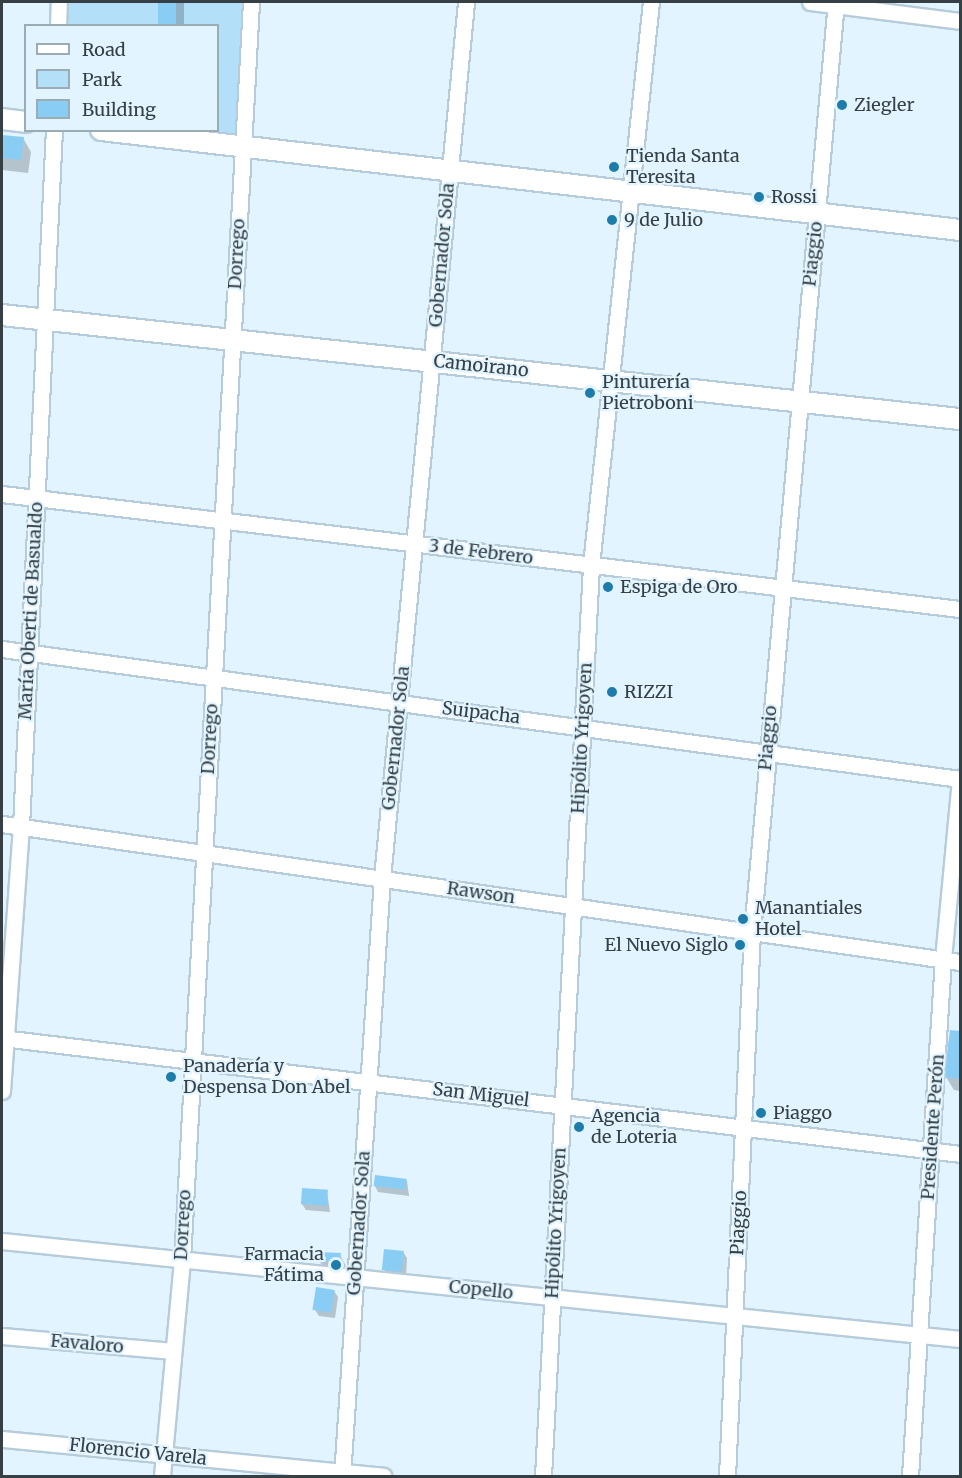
<!DOCTYPE html>
<html>
<head>
<meta charset="utf-8">
<style>
  body { margin:0 }
  #map { position:relative; width:962px; height:1478px; overflow:hidden; background:#e1f4ff; font-family:Merriweather,serif }
  div>[style] { position:absolute }
  .green>* { inset:0; background:#b4dff8 }
  .shadow>* { inset:0; background:#0003; transform-origin:0 0 }
  .building>* { inset:0; background:#8acdf4; transform-origin:0 0 }
  .roads { filter:drop-shadow(2px 0 #b6ccda) drop-shadow(-2px 0 #b6ccda) drop-shadow(0 2px #b6ccda) drop-shadow(0 -2px #b6ccda) }
  .minor>* { height:15px; margin:-7.5px; padding:0 7.5px; transform-origin:7.5px; border-radius:7.5px; background:#fff }
  .tertiary>* { height:20px; margin:-10px; padding:0 10px; transform-origin:10px; border-radius:10px; background:#fff }
  .dots>* { width:16px; height:16px; translate:-50% -50%; box-sizing:border-box; border:3px solid #e1f4ff; border-radius:50% }
  span { translate:-50% -50%; white-space:nowrap; text-align:center; line-height:1.15; -webkit-text-stroke:4.5px #e1f4ff; paint-order:stroke }
  .poi-label { font-size:18px; color:#353f44 }
  .left { translate:0 -50%; text-align:left }
  .right { translate:-100% -50%; text-align:right }
  .street-label { font-size:18px; color:#353f44 }
  .frame { position:absolute; inset:0; border:3px solid #353f44; pointer-events:none }
  .legend { position:absolute; left:24px; top:24px; width:195px; height:108px; box-sizing:border-box; background:#e1f4ff; border:2px solid #9cacb4; margin:0; padding:8px 10px; list-style:none; font-size:18px; color:#353f44 }
  .legend li { display:flex; align-items:center; gap:12px; height:30px }
  .legend b { width:30px; border:2px solid #9cacb4 }
</style>
</head>
<body>
<div id="map">
  <div class="green">
    <i style="clip-path:polygon(59px 2px,251px 2px,243px 147px,101px 131px,218px 130px,218px 26px,58px 26px)"></i>
  </div>
  <div class="shadow">
    <i style="left:160px;top:2px;width:24px;height:24px"></i>
    <i style="clip-path:polygon(2px 136px,23px 138px,31px 152px,28px 173px,2px 170px)"></i>
    <i style="clip-path:polygon(952px 1031px,960px 1033px,960px 1091px,954px 1090px,946px 1077px)"></i>
    <i style="clip-path:polygon(407px 1181px,409px 1196px,378px 1192px,375px 1186px)"></i>
    <i style="clip-path:polygon(327px 1192px,330px 1212px,306px 1210px,302px 1204px)"></i>
    <i style="clip-path:polygon(403px 1252px,407px 1258px,406px 1277px,388px 1276px,384px 1269px)"></i>
    <i style="clip-path:polygon(340px 1255px,347px 1268px,343px 1276px,327px 1275px,320px 1262px)"></i>
    <i style="clip-path:polygon(334px 1291px,338px 1297px,335px 1318px,319px 1316px,315px 1310px)"></i>
  </div>
  <div class="building">
    <i style="left:158px;top:2px;width:18px;height:24px"></i>
    <i style="clip-path:polygon(2px 135px,24px 137px,21px 160px,2px 158px)"></i>
    <i style="clip-path:polygon(950px 1030px,960px 1031px,960px 1079px,944px 1077px)"></i>
    <i style="left:375px;top:1175px;width:32px;height:11px;rotate:7deg"></i>
    <i style="left:302px;top:1188px;width:26px;height:16px;rotate:4deg"></i>
    <i style="left:384px;top:1249px;width:20px;height:21px;rotate:6deg"></i>
    <i style="clip-path:polygon(319px 1252px,341px 1253px,340px 1260px,318px 1262px)"></i>
    <i style="left:316px;top:1287px;width:19px;height:23px;rotate:9deg"></i>
  </div>
  <div class="roads">
    <div class="minor">
      <i style="left:810px;top:2px;width:151px;rotate:7.2deg"></i>
      <i style="left:58px;top:26px;width:24px;rotate:-88deg"></i>
      <i style="left:2px;top:494px;width:965px;rotate:6.85deg"></i>
      <i style="left:2px;top:649px;width:967px;rotate:7.73deg"></i>
      <i style="left:2px;top:824px;width:968px;rotate:8.2deg"></i>
      <i style="left:2px;top:1038px;width:965px;rotate:6.9deg"></i>
      <i style="left:2px;top:1091px;width:266px;rotate:-85.9deg"></i>
      <i style="left:21px;top:826px;width:697px;rotate:-87.29deg"></i>
      <i style="left:2px;top:1241px;width:963px;rotate:5.84deg"></i>
      <i style="left:2px;top:1336px;width:172px;rotate:5deg"></i>
      <i style="left:2px;top:1439px;width:383px;rotate:5.5deg"></i>
      <i style="left:162px;top:1476px;width:217px;rotate:-84.7deg"></i>
      <i style="left:182px;top:1260px;width:1260px;rotate:-86.86deg"></i>
      <i style="left:342px;top:1476px;width:599px;rotate:-86.17deg"></i>
      <i style="left:382px;top:878px;width:880px;rotate:-84.52deg"></i>
      <i style="left:543px;top:1476px;width:912px;rotate:-86.98deg"></i>
      <i style="left:591px;top:565px;width:566px;rotate:-83.92deg"></i>
      <i style="left:727px;top:1476px;width:545px;rotate:-87.37deg"></i>
      <i style="left:752px;top:932px;width:934px;rotate:-84.84deg"></i>
      <i style="left:910px;top:1476px;width:518px;rotate:-86.35deg"></i>
      <i style="left:943px;top:959px;width:182px;rotate:-84.6deg"></i>
    </div>
    <div class="tertiary">
      <i style="left:2px;top:119px;width:24px;rotate:7deg"></i>
      <i style="left:101px;top:130px;width:865px;rotate:6.64deg"></i>
      <i style="left:2px;top:315px;width:964px;rotate:6.2deg"></i>
    </div>
  </div>
  <div class="dots">
    <i style="left:842px;top:105px;background:#1d7ca9"></i>
    <i style="left:614px;top:167px;background:#1d7ca9"></i>
    <i style="left:759px;top:197px;background:#1d7ca9"></i>
    <i style="left:612px;top:220px;background:#1d7ca9"></i>
    <i style="left:590px;top:393px;background:#1d7ca9"></i>
    <i style="left:608px;top:587px;background:#1d7ca9"></i>
    <i style="left:612px;top:692px;background:#1d7ca9"></i>
    <i style="left:743px;top:919px;background:#1d7ca9"></i>
    <i style="left:740px;top:945px;background:#1d7ca9"></i>
    <i style="left:171px;top:1077px;background:#1d7ca9"></i>
    <i style="left:761px;top:1113px;background:#1d7ca9"></i>
    <i style="left:579px;top:1127px;background:#1d7ca9"></i>
    <i style="left:336px;top:1265px;background:#1d7ca9"></i>
  </div>
  <div class="poi-label">
    <span class="left" style="left:854px;top:105px">Ziegler</span>
    <span class="left" style="left:626px;top:167px">Tienda Santa<br>Teresita</span>
    <span class="left" style="left:771px;top:197px">Rossi</span>
    <span class="left" style="left:624px;top:220px">9 de Julio</span>
    <span class="left" style="left:602px;top:393px">Pinturería<br>Pietroboni</span>
    <span class="left" style="left:620px;top:587px">Espiga de Oro</span>
    <span class="left" style="left:624px;top:692px">RIZZI</span>
    <span class="left" style="left:755px;top:919px">Manantiales<br>Hotel</span>
    <span class="right" style="left:728px;top:945px">El Nuevo Siglo</span>
    <span class="left" style="left:183px;top:1077px">Panadería y<br>Despensa Don Abel</span>
    <span class="left" style="left:773px;top:1113px">Piaggo</span>
    <span class="left" style="left:591px;top:1127px">Agencia<br>de Loteria</span>
    <span class="right" style="left:324px;top:1265px">Farmacia<br>Fátima</span>
  </div>
  <div class="street-label">
    <span style="left:237px;top:254px;rotate:-87deg">Dorrego</span>
    <span style="left:813px;top:254px;rotate:-84deg">Piaggio</span>
    <span style="left:442px;top:255px;rotate:-85deg">Gobernador Sola</span>
    <span style="left:481px;top:366px;rotate:6deg">Camoirano</span>
    <span style="left:481px;top:552px;rotate:7deg">3 de Febrero</span>
    <span style="left:31px;top:611px;rotate:-87deg">María Oberti de Basualdo</span>
    <span style="left:481px;top:713px;rotate:7deg">Suipacha</span>
    <span style="left:396px;top:738px;rotate:-84deg">Gobernador Sola</span>
    <span style="left:582px;top:738px;rotate:-87deg">Hipólito Yrigoyen</span>
    <span style="left:768px;top:738px;rotate:-85deg">Piaggio</span>
    <span style="left:210px;top:739px;rotate:-87deg">Dorrego</span>
    <span style="left:481px;top:893px;rotate:8deg">Rawson</span>
    <span style="left:481px;top:1095px;rotate:7deg">San Miguel</span>
    <span style="left:933px;top:1127px;rotate:-86deg">Presidente Perón</span>
    <span style="left:359px;top:1223px;rotate:-86deg">Gobernador Sola</span>
    <span style="left:556px;top:1223px;rotate:-87deg">Hipólito Yrigoyen</span>
    <span style="left:739px;top:1223px;rotate:-87deg">Piaggio</span>
    <span style="left:183px;top:1225px;rotate:-87deg">Dorrego</span>
    <span style="left:481px;top:1290px;rotate:6deg">Copello</span>
    <span style="left:87px;top:1344px;rotate:5deg">Favaloro</span>
    <span style="left:138px;top:1452px;rotate:6deg">Florencio Varela</span>
  </div>
  <div class="frame"></div>
  <ul class="legend">
  <li><b style="height:8px;background:#fff"></b>Road</li>
  <li><b style="height:16px;background:#b4dff8"></b>Park</li>
  <li><b style="height:16px;background:#8acdf4"></b>Building</li>
  </ul>
</div>
</body>
</html>
